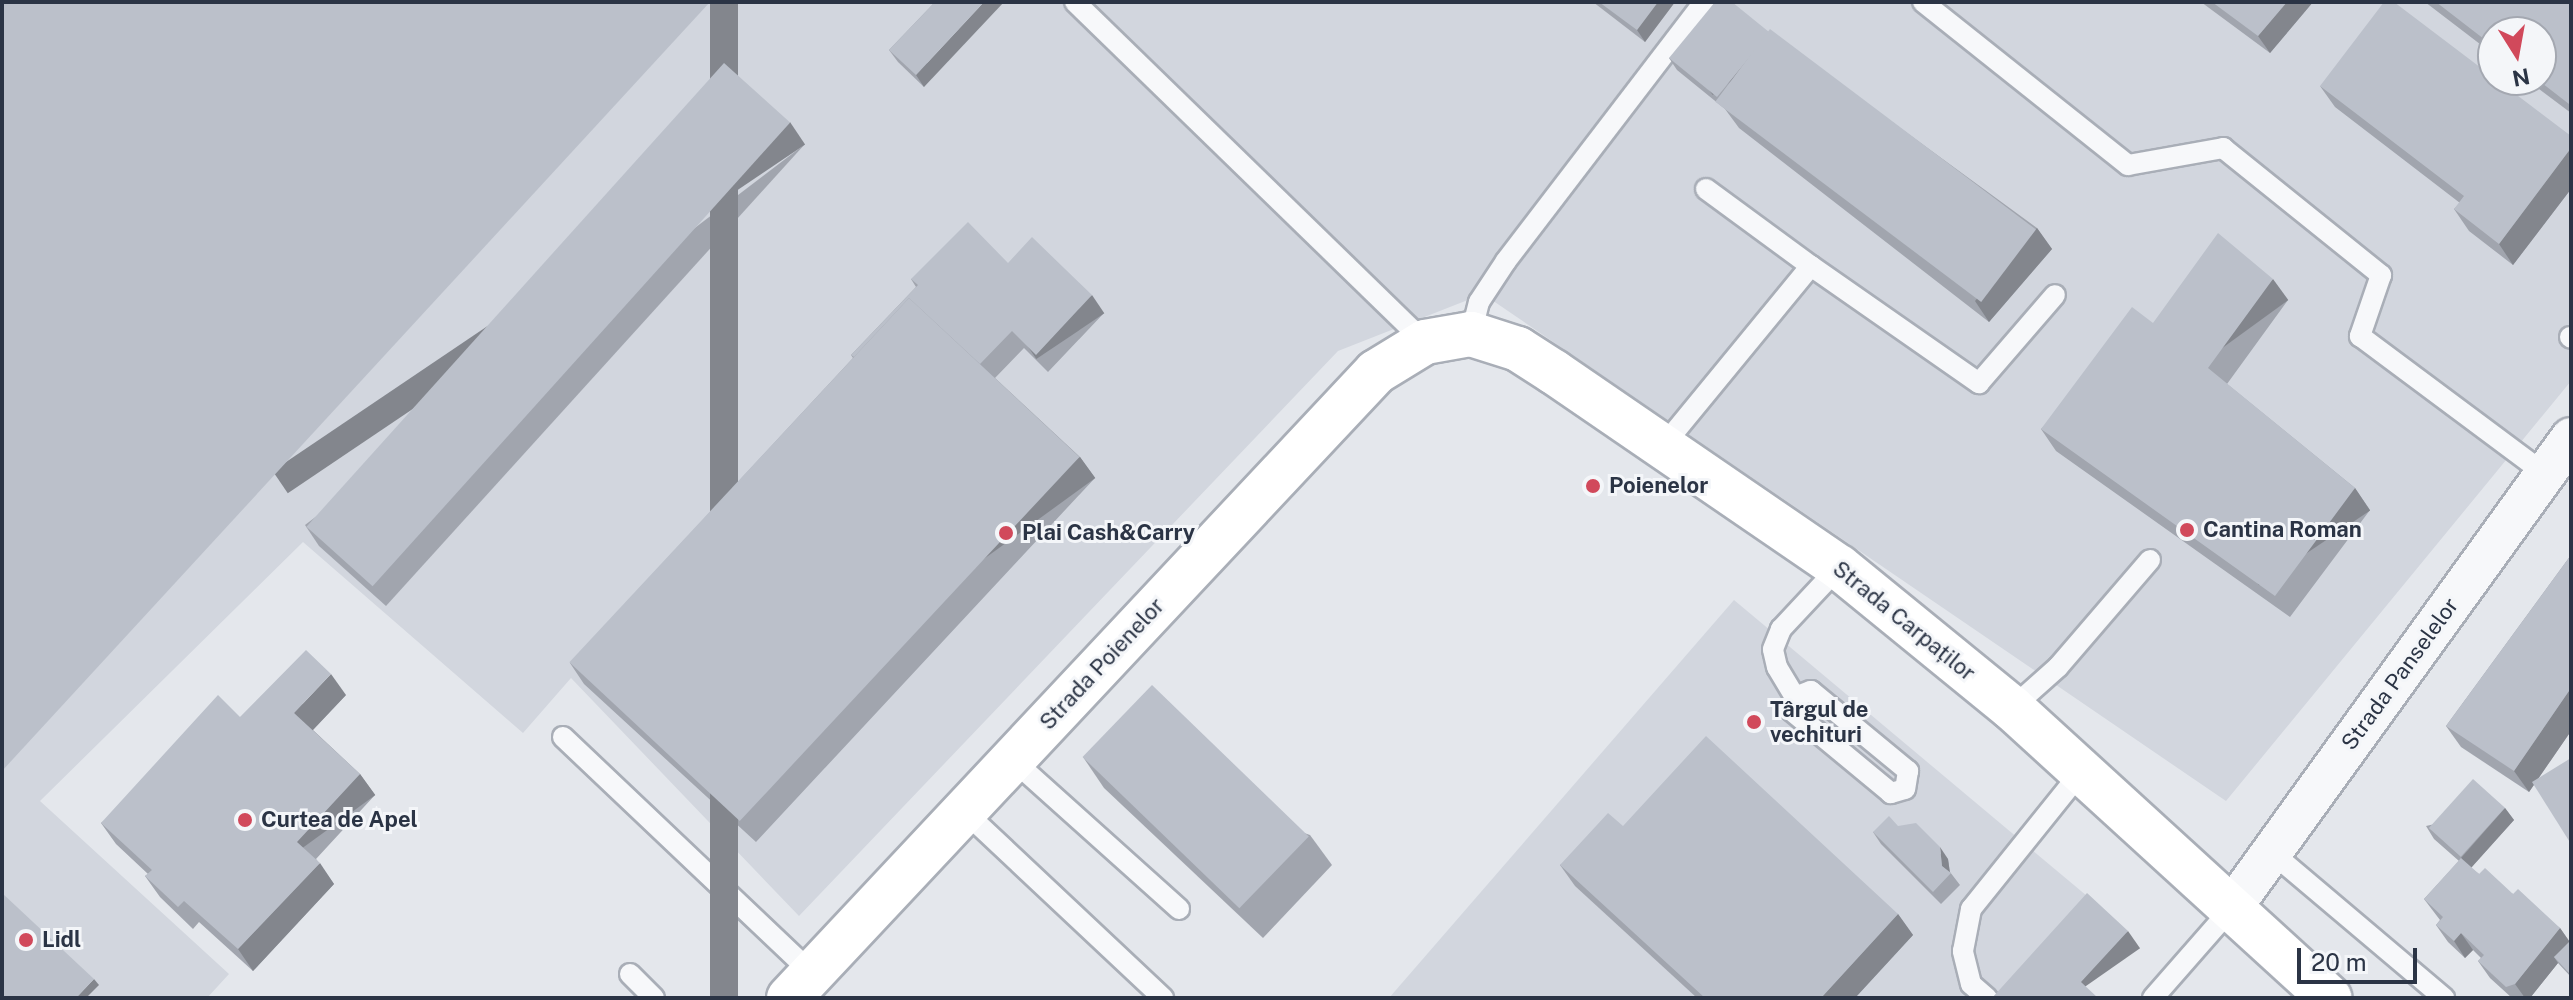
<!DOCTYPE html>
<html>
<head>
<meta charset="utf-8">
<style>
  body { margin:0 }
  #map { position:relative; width:2573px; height:1000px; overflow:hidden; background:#e4e7ec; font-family:"Public Sans",sans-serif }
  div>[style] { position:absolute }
  .built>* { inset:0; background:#d2d6de }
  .roads { filter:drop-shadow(2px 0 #a9aeb7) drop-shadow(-2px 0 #a9aeb7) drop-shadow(0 2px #a9aeb7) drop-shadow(0 -2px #a9aeb7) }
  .lane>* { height:20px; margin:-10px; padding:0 10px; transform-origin:10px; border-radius:10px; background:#f7f8fa }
  .street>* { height:40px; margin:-20px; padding:0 20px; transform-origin:20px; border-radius:20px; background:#f7f8fa }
  .secondary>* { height:44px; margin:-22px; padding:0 22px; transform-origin:22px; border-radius:22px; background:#fff }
  .wall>* { inset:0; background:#a1a5ae }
  .shaded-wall>* { inset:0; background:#83868d; transform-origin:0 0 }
  .building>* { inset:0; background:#bbc0ca; transform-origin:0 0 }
  .dots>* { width:22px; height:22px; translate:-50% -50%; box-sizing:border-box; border:4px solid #f4f6f9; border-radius:50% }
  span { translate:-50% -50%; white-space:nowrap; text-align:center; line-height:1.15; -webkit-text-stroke:6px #f4f6f9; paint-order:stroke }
  .poi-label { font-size:22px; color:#2b3445; font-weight:700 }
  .left { translate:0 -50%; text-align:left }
  .street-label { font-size:22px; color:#2b3445 }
  .frame { position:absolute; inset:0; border:4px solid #2b3445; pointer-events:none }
  .north { position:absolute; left:2477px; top:16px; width:80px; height:80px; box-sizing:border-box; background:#f4f6f9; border:2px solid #a4a8b1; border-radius:50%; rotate:169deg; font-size:22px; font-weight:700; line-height:32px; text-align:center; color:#2b3445 }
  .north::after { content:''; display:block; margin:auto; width:28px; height:36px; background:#d1495b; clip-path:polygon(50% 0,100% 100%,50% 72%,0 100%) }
  .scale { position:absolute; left:2297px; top:948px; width:120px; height:36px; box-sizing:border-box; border:4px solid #2b3445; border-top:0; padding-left:10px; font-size:24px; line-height:28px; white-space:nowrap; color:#2b3445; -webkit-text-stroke:6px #f4f6f9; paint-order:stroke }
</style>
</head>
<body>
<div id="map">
  <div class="built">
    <i style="clip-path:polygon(evenodd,2px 2px,2571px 2px,2571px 381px,2226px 801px,1483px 294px,1338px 351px,799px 916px,571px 678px,523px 733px,303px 542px,40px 801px,229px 974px,207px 998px,2px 998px,2px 2px,2493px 32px,2541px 32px,2541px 80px,2493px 80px,2493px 32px)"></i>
    <i style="clip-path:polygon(1734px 600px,2087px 896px,1998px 998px,1389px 998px)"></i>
  </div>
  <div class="roads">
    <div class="lane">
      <i style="left:1075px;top:2px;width:488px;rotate:44.2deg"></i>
      <i style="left:1923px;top:2px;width:262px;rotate:38.5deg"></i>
      <i style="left:2128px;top:165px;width:97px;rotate:-10.1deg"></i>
      <i style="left:2223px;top:148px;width:203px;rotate:38.8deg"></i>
      <i style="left:2381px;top:275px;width:65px;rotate:109deg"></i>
      <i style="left:2360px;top:336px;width:231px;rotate:36.7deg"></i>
      <i style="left:1706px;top:189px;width:130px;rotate:36.3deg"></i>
      <i style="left:1471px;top:334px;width:33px;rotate:-76deg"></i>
      <i style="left:1479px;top:302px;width:49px;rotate:-56.6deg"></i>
      <i style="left:1506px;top:261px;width:326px;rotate:-52.6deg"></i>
      <i style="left:2570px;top:337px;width:1px;rotate:45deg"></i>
      <i style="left:1663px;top:446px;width:233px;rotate:-50.6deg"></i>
      <i style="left:1811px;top:266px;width:205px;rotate:34.9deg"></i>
      <i style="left:1979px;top:383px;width:116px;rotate:-49.2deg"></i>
      <i style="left:1795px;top:697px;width:17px;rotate:-21deg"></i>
      <i style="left:1811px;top:691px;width:126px;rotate:39.5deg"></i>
      <i style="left:1908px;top:771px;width:18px;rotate:99deg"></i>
      <i style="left:1905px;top:789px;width:15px;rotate:164deg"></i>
      <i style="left:1891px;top:793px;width:129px;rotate:-140.4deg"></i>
      <i style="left:1792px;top:711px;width:14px;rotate:-78deg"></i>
      <i style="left:1795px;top:697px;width:35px;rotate:-121deg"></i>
      <i style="left:1777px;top:667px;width:18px;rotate:-103deg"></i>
      <i style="left:1773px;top:649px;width:22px;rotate:-68deg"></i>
      <i style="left:1781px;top:629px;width:85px;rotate:-46.9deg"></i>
      <i style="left:2012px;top:708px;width:62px;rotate:-41.7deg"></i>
      <i style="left:2058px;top:667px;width:141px;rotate:-49.3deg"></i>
      <i style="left:563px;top:737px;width:343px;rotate:43.5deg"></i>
      <i style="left:1013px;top:760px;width:223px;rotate:41.9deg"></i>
      <i style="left:965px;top:812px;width:272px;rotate:43.2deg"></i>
      <i style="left:2270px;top:851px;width:228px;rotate:40.2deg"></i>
      <i style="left:630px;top:974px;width:34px;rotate:45deg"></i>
      <i style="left:1987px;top:998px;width:21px;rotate:-139deg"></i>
      <i style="left:1971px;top:984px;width:34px;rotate:-104deg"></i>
      <i style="left:1963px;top:951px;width:43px;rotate:-79.2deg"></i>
      <i style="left:1971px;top:909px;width:176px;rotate:-51.2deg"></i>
      <i style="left:2153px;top:998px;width:117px;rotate:-48.8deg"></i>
    </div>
    <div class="street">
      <i style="left:2230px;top:910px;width:582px;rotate:-54.15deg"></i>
    </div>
    <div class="secondary">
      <i style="left:789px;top:998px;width:858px;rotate:-46.84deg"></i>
      <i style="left:1376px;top:372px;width:57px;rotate:-31.5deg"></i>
      <i style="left:1425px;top:342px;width:47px;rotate:-9.9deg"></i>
      <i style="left:1471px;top:334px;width:49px;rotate:17.7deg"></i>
      <i style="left:1518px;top:349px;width:43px;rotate:32.6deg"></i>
      <i style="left:1554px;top:372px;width:345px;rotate:34.4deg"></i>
      <i style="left:1839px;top:567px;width:223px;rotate:39.2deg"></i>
      <i style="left:2012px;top:708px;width:430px;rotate:42.4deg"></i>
    </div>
  </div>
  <div class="wall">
    <i style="clip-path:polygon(935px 2px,924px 87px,898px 62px,889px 50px)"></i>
    <i style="clip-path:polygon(1593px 2px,1675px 2px,1645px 42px)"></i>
    <i style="clip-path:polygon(2201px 2px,2313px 2px,2270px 53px)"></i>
    <i style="clip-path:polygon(2425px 2px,2571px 2px,2571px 113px,2527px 80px,2541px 80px,2493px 32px,2493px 54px)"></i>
    <i style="clip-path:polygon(1769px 32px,2037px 228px,2052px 249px,1989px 322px,1739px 128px,1725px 109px,1677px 70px,1669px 58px)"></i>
    <i style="clip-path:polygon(2320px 86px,2571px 136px,2571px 189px,2513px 265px,2469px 231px,2454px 209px,2460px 203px,2335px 107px)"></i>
    <i style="clip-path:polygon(805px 144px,386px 606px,319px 546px,305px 525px)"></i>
    <i style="clip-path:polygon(1008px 263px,1104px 313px,1048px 372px,1024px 348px,995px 378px,1080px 457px,1095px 478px,756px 842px,584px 684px,570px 663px,853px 358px,851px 355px,916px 287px,911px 279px)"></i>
    <i style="clip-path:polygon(2288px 300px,2227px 384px,2355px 488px,2370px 510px,2290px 617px,2056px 451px,2041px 429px,2153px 323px)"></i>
    <i style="clip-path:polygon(2571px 555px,2571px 731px,2529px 792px,2461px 747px,2446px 726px)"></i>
    <i style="clip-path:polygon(346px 695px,313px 730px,360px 774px,375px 795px,316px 859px,334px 884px,253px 971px,199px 922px,193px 929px,160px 897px,145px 876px,148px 874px,116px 844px,101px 823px,240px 717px)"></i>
    <i style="clip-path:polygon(1083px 757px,1310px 835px,1332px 865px,1263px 938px,1104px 788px)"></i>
    <i style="clip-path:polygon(2505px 808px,2514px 820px,2471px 868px,2479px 874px,2513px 894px,2560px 928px,2570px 942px,2571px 940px,2571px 977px,2558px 963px,2530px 998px,2512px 998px,2490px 978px,2478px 961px,2481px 958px,2473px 950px,2465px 958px,2448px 942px,2436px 925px,2440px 920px,2424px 899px,2459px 861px,2434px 839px,2426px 826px)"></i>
    <i style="clip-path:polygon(1623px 826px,1898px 914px,1913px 935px,1855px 998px,1697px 998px,1575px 886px,1560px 865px)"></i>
    <i style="clip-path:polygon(1898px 826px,1948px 859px,1950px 872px,1960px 885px,1941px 904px,1881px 844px,1873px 832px)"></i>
  </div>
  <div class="shaded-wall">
    <i style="left:710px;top:2px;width:28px;height:1045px"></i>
    <i style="clip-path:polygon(984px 2px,1004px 2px,924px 87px,916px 75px)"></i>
    <i style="clip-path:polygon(1658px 2px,1675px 2px,1645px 42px,1637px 30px)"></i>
    <i style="clip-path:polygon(2287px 2px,2313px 2px,2270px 53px,2258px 36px)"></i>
    <i style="left:1770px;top:33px;width:15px;height:83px;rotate:53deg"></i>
    <i style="left:790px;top:122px;width:27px;height:624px;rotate:56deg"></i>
    <i style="clip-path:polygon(2571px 148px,2571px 189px,2513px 265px,2499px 244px)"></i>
    <i style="clip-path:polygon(2037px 228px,2052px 249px,1989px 322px,1975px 301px)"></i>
    <i style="left:2273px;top:279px;width:26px;height:110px;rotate:54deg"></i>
    <i style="left:1092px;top:295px;width:22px;height:82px;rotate:56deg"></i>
    <i style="left:1080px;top:457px;width:26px;height:497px;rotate:54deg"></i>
    <i style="left:2355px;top:488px;width:27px;height:134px;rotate:56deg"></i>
    <i style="clip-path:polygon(331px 674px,346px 695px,309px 734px,294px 713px)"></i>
    <i style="clip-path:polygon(2571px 688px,2571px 731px,2529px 792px,2514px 771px)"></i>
    <i style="left:360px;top:774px;width:26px;height:93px;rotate:54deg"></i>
    <i style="clip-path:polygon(2505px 808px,2514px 820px,2469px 870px,2461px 858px)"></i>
    <i style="clip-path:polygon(1940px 847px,1948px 859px,1950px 874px,1942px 866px)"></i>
    <i style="clip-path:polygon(320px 863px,334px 884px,253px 971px,238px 949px)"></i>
    <i style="clip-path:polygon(1898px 914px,1913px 935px,1855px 998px,1821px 998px)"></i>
    <i style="clip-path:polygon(2560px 928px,2571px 944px,2554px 957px,2558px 963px,2530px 998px,2525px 998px,2515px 984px)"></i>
    <i style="left:2128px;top:931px;width:21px;height:69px;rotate:55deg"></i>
    <i style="clip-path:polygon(2461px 933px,2473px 950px,2465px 958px,2454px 941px)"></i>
    <i style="clip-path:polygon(94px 979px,99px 985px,86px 998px,76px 998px)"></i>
  </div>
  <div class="building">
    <i style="clip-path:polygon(2px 2px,710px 2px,2px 771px)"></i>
    <i style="clip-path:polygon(935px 2px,984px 2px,916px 75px,889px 50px)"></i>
    <i style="clip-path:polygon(1599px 2px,1658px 2px,1637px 30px)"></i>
    <i style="clip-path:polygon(1715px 2px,1732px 2px,1769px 32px,1762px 42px,1717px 97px,1669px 58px)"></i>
    <i style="clip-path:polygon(2212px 2px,2287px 2px,2258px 36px)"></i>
    <i style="clip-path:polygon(2384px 2px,2394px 2px,2493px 77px,2493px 80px,2497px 80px,2571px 136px,2571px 148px,2499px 244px,2454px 209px,2464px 196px,2320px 86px)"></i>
    <i style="clip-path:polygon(2436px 2px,2571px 2px,2571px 101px,2569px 104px,2538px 80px,2541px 80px,2541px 32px,2493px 32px,2493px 46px)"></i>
    <i style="left:1770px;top:29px;width:333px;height:91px;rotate:37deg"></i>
    <i style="left:724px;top:63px;width:89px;height:624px;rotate:42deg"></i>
    <i style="clip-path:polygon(968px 222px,1008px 263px,1032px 237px,1092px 295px,1036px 355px,1012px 331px,980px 364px,909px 298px,854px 357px,851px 355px,918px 285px,911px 279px)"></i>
    <i style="clip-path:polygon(2218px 233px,2273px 279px,2208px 368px,2355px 488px,2275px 596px,2041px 429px,2132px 307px,2153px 323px)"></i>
    <i style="left:909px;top:298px;width:233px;height:498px;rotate:43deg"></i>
    <i style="clip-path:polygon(2571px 555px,2571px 688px,2514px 771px,2446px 726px)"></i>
    <i style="clip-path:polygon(306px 650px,331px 674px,294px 713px,360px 774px,297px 842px,320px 863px,238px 949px,184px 901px,178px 907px,145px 876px,152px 870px,101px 823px,218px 695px,240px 717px)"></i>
    <i style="left:1152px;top:685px;width:218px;height:100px;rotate:44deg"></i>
    <i style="clip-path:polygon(1706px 736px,1898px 914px,1821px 998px,1705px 998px,1560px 865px,1608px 813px,1623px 826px)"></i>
    <i style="clip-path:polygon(2571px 758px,2571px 844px,2532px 782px)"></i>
    <i style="left:2473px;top:779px;width:43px;height:66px;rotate:42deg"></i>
    <i style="clip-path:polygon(1889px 816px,1898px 826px,1916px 823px,1940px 847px,1942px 866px,1951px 873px,1933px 892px,1873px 832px)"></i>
    <i style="clip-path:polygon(2461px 858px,2479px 874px,2485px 868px,2513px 894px,2518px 889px,2560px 928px,2515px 984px,2506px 987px,2478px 961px,2484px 955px,2461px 933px,2454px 941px,2436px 925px,2443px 917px,2424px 899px)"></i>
    <i style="clip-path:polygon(2px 893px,94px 979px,76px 998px,2px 998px)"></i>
    <i style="clip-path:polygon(2087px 893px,2128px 931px,2081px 982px,2098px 998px,1992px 998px)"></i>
    <i style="clip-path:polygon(2571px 940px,2571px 975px,2554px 957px)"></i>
  </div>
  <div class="dots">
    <i style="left:1593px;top:486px;background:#d1495b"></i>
    <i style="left:2187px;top:530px;background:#d1495b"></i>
    <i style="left:1006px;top:533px;background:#d1495b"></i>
    <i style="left:1754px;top:722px;background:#d1495b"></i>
    <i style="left:245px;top:820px;background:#d1495b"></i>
    <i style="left:26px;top:940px;background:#d1495b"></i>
  </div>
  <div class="poi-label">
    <span class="left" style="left:1609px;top:486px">Poienelor</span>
    <span class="left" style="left:2203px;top:530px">Cantina Roman</span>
    <span class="left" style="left:1022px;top:533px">Plai Cash&amp;Carry</span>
    <span class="left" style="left:1770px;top:722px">Târgul de<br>vechituri</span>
    <span class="left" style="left:261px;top:820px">Curtea de Apel</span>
    <span class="left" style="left:42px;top:940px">Lidl</span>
  </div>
  <div class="street-label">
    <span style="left:1904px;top:621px;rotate:39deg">Strada Carpaților</span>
    <span style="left:1102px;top:664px;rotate:-47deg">Strada Poienelor</span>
    <span style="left:2400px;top:674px;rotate:-54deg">Strada Panselelor</span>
  </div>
  <div class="frame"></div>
  <div class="north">N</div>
  <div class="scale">20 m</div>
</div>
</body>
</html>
